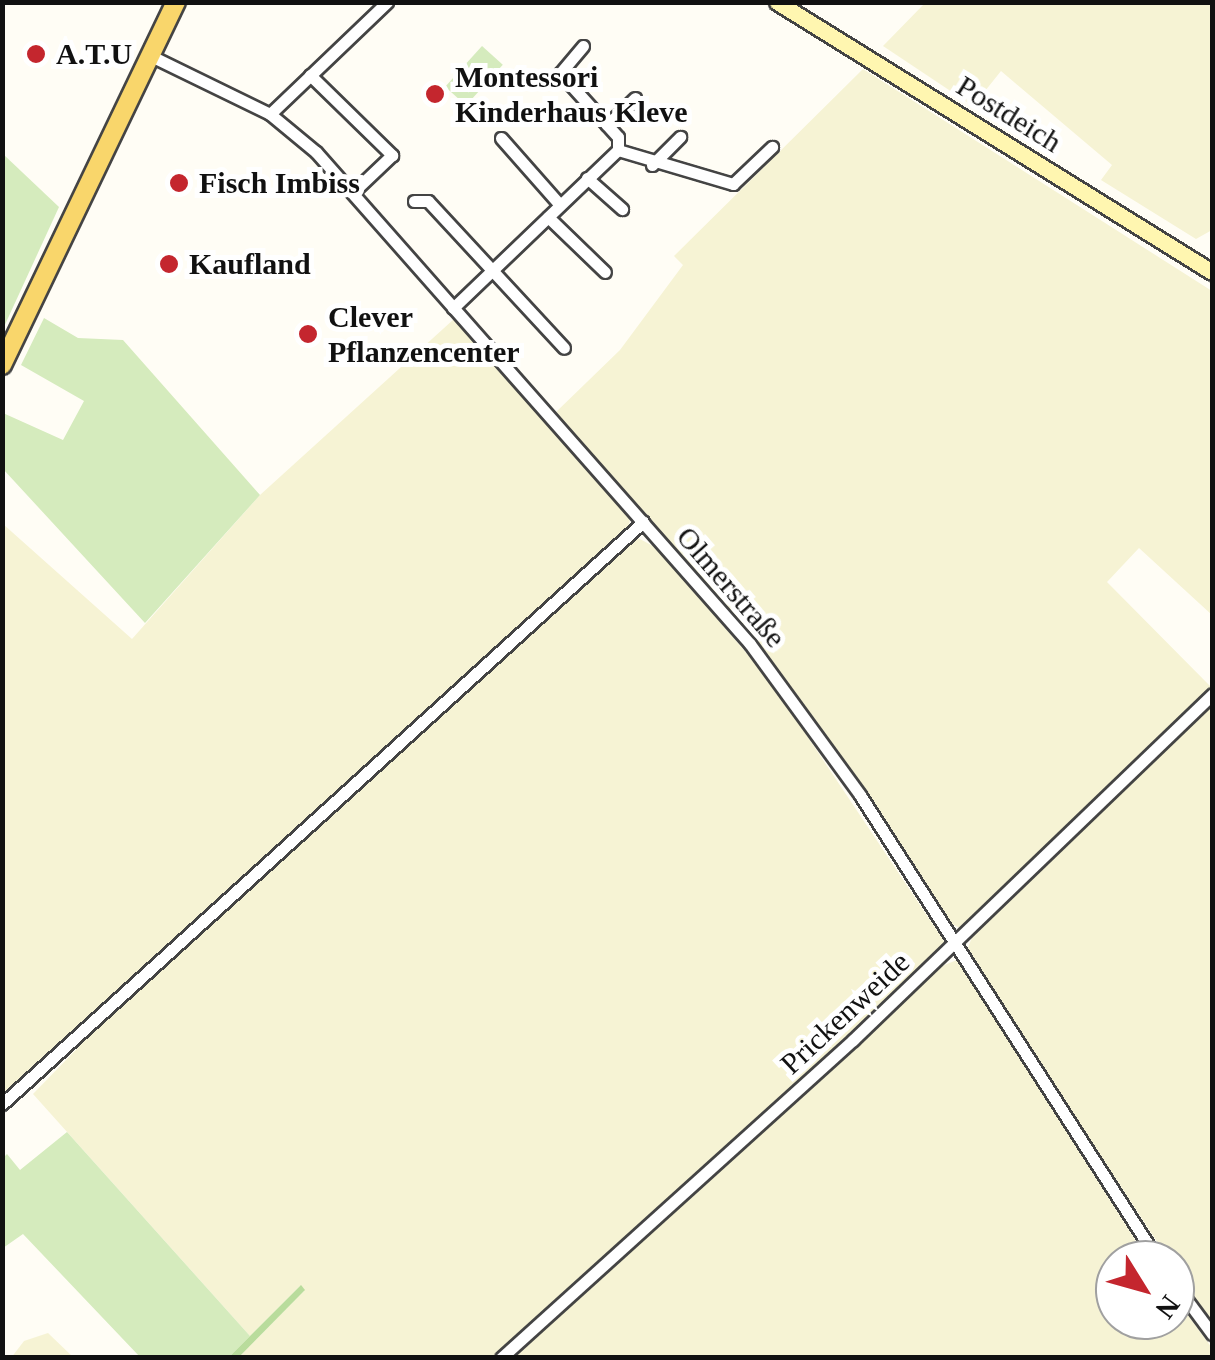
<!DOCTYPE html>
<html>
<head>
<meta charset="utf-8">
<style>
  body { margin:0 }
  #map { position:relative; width:1215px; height:1360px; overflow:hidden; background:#fffdf5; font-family:Georgia,serif }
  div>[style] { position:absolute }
  .farmland>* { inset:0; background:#f6f3d4 }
  .green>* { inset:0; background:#d5ebbd; transform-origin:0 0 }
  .forest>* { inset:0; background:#b9dc9c }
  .roads { filter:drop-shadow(2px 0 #444) drop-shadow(-2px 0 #444) drop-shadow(0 2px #444) drop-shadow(0 -2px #444) }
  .street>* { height:11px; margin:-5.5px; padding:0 5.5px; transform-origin:5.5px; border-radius:5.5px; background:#fff }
  .secondary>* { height:15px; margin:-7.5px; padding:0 7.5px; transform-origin:7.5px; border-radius:7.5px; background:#fff6b0 }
  .primary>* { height:18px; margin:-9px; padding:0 9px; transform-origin:9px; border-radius:9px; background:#f9d66b }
  .dots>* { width:28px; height:28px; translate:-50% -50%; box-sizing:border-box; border:5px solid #fff; border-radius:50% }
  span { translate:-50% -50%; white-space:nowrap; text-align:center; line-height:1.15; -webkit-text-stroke:10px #fff; paint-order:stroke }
  .poi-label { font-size:30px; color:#111; font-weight:700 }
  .left { translate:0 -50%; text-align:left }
  .street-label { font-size:30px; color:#111 }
  .frame { position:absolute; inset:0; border:5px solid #111; pointer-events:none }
  .north { position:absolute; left:1095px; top:1240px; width:100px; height:100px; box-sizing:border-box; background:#fff; border:2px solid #a0a0a0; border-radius:50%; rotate:127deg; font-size:28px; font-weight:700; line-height:40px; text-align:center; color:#111 }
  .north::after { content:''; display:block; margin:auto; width:35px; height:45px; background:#c4262e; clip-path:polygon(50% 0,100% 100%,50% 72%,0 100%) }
</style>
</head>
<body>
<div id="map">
  <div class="farmland">
    <i style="clip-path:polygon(925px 3px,1212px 3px,1212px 230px,1196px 239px,1101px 180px,1112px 165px,1001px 71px,973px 106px,883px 46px)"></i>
    <i style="clip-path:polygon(863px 69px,1212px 291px,1212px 615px,1139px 548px,1107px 582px,1212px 688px,962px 929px,946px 921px,765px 655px,555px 413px,620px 350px,683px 265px,674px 256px)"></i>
    <i style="clip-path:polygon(454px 319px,630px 515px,629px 532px,3px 1097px,3px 524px,132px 639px,260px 495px)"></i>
    <i style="clip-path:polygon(636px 537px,657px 548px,771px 682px,946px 944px,941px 958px,495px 1357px,239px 1357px,304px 1291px,300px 1286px,250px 1336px,33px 1094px,139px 985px)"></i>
    <i style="clip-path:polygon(1212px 704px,1212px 1326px,967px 951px,972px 937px)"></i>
    <i style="clip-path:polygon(957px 960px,1148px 1260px,1115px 1260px,1115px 1320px,1175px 1320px,1175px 1298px,1212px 1348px,1212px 1358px,506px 1358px,942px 966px)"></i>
    <i style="clip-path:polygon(48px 1333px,73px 1357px,11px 1358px,24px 1341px)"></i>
  </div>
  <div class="green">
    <i style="left:482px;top:46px;width:28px;height:55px;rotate:42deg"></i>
    <i style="clip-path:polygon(3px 154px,59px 207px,3px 329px)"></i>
    <i style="clip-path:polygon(44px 318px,78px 338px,123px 340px,260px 495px,145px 623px,3px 469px,3px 413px,63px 440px,84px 401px,21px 365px)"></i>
    <i style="clip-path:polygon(67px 1132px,250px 1336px,229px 1357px,140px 1357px,23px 1234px,3px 1248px,3px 1158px,7px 1154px,20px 1170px)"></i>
  </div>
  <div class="forest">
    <i style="clip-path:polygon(301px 1285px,305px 1290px,239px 1357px,229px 1357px)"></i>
  </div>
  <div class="roads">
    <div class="street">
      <i style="left:583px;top:46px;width:35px;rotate:130deg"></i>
      <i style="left:560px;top:73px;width:86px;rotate:47.8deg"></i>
      <i style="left:618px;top:137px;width:13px;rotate:90deg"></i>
      <i style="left:149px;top:55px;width:135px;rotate:26deg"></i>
      <i style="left:270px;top:114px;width:60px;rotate:39.6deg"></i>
      <i style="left:316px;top:152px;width:656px;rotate:48.58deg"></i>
      <i style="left:750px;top:644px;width:187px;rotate:53.9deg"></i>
      <i style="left:860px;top:795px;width:552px;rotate:57.35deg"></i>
      <i style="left:310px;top:75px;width:115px;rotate:44.3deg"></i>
      <i style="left:392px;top:155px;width:54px;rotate:136.5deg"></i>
      <i style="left:270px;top:114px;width:162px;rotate:-43.7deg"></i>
      <i style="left:607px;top:125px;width:39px;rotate:-44deg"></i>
      <i style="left:501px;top:138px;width:89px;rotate:48.6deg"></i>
      <i style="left:652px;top:165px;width:40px;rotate:-45deg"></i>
      <i style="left:587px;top:178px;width:47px;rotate:41.5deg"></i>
      <i style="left:414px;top:201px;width:14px"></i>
      <i style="left:428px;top:201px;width:200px;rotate:47.2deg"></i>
      <i style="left:548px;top:217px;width:79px;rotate:44deg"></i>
      <i style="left:453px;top:308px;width:228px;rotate:-43.8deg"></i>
      <i style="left:618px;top:150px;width:120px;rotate:16.5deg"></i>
      <i style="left:733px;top:184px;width:54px;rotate:-43.5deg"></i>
      <i style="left:2px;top:1104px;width:866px;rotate:-42.24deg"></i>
      <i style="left:1175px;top:1284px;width:62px;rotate:53.5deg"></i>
      <i style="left:501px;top:1358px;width:474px;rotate:-42.1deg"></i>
      <i style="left:853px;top:1040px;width:499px;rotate:-43.9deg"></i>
    </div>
    <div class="secondary">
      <i style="left:777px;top:2px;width:512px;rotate:31.83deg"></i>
    </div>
    <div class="primary">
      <i style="left:2px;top:365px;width:403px;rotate:-64.4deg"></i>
    </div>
  </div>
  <div class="dots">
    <i style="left:36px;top:54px;background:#c4262e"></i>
    <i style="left:435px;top:94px;background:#c4262e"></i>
    <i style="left:179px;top:183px;background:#c4262e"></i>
    <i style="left:169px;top:264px;background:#c4262e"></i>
    <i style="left:308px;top:334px;background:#c4262e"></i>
  </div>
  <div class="poi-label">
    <span class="left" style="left:56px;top:54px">A.T.U</span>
    <span class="left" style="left:455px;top:94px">Montessori<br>Kinderhaus Kleve</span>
    <span class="left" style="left:199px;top:183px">Fisch Imbiss</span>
    <span class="left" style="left:189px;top:264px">Kaufland</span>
    <span class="left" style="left:328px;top:334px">Clever<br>Pflanzencenter</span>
  </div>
  <div class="street-label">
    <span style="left:1009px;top:114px;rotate:32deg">Postdeich</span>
    <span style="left:731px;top:587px;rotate:49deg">Olmerstraße</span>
    <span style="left:845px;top:1013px;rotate:-43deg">Prickenweide</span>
  </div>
  <div class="frame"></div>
  <div class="north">N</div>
</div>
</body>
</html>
